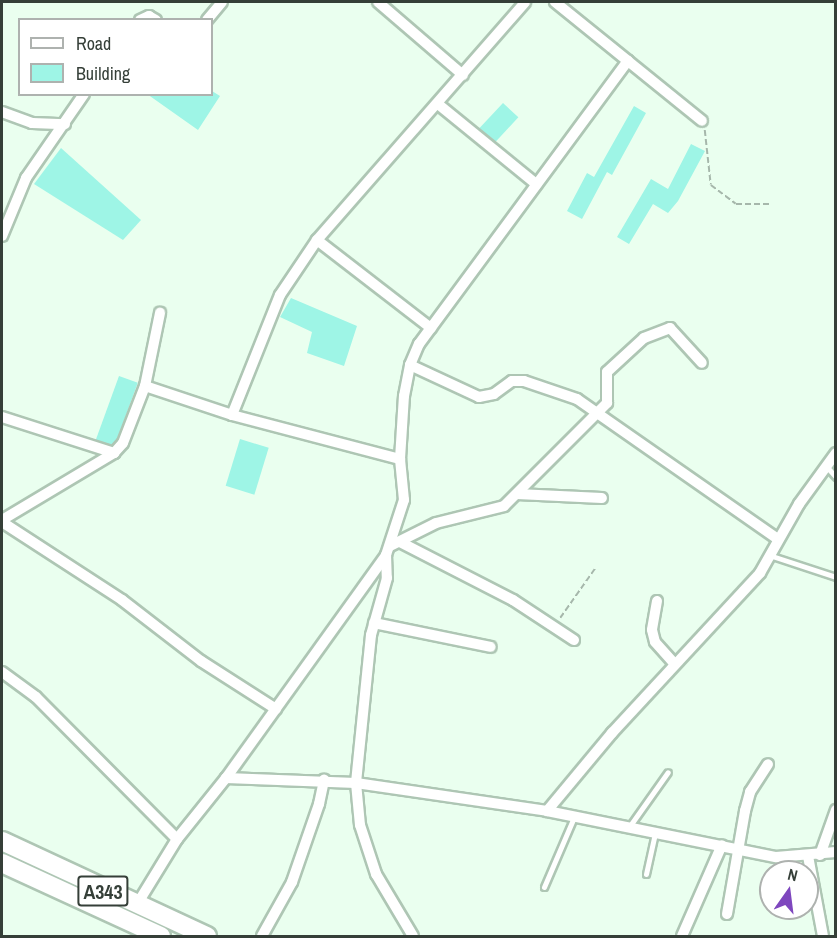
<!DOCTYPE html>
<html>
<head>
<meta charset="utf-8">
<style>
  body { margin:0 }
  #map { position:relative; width:837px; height:938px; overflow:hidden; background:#eaffef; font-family:"Archivo Narrow",sans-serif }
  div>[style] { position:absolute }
  .building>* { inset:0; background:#9ef5e6; transform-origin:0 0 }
  .path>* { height:1.5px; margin-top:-0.75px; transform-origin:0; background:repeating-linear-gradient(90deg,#a6b7ab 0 6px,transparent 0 9px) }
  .roads { filter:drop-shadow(2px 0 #aec6b4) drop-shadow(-2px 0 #aec6b4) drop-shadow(0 2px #aec6b4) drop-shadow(0 -2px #aec6b4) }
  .lane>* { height:5px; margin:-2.5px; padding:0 2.5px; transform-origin:2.5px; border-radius:2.5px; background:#fff }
  .street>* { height:10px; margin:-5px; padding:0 5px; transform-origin:5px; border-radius:5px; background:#fff }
  .highway>* { height:18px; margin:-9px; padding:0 9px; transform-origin:9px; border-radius:9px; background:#fff }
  span { translate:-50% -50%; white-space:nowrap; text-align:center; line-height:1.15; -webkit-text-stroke:5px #fff; paint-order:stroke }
  .shield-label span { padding:2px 4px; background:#fff; border:2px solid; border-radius:4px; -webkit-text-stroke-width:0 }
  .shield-label { font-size:20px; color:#353f38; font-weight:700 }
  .frame { position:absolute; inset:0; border:3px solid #353f38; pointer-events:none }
  .legend { position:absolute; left:18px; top:18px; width:195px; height:78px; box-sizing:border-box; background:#fff; border:2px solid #aeb2af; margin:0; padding:8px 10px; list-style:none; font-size:18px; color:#353f38 }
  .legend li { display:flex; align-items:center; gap:12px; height:30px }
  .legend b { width:30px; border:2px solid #aeb2af }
  .north { position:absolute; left:759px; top:860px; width:60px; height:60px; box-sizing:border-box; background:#fff; border:2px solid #aeb2af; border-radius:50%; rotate:14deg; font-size:16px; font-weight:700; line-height:24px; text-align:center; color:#353f38 }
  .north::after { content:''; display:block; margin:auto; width:21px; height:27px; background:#7e47be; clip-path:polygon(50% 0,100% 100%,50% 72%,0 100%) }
</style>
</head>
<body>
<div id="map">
  <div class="building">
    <i style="clip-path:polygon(212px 91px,220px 96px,198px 130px,147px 94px,212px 94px)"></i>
    <i style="left:503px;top:103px;width:21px;height:35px;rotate:43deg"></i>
    <i style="clip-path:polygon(634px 106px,646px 113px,612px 175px,607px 172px,582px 219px,567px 211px,587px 173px,594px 177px)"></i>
    <i style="clip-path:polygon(691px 144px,705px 151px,678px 201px,668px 213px,653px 204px,629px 244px,617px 237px,651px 179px,668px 189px)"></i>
    <i style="clip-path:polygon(61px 148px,141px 220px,123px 240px,34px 184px)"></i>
    <i style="clip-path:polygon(291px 298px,357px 326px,344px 366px,307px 353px,312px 332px,280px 317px)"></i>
    <i style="left:119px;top:376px;width:20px;height:68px;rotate:20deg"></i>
    <i style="left:240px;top:439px;width:30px;height:49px;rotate:17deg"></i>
  </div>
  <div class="path">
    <i style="left:705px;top:130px;width:55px;rotate:83.8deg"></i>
    <i style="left:711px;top:185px;width:31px;rotate:37deg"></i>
    <i style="left:736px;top:204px;width:35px"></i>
    <i style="left:560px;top:618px;width:62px;rotate:-54.8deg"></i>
  </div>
  <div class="roads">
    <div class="lane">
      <i style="left:826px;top:466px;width:15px;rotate:48deg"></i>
      <i style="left:772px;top:556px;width:67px;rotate:18.2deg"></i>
      <i style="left:629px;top:827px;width:67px;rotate:-54.7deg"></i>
      <i style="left:646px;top:874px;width:42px;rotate:-77.6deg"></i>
      <i style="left:544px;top:887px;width:76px;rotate:-66.8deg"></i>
    </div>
    <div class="street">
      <i style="left:378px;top:2px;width:112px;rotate:40.7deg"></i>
      <i style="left:140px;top:20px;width:10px;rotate:-24deg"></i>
      <i style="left:149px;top:16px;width:8px;rotate:30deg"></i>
      <i style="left:207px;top:20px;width:23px;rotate:-50deg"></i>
      <i style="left:628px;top:61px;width:95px;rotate:39deg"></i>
      <i style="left:438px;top:104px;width:127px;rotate:39.2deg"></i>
      <i style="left:2px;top:112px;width:32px;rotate:20deg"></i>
      <i style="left:32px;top:123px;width:33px;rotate:2deg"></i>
      <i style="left:2px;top:236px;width:63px;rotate:-67.5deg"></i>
      <i style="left:26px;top:178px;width:102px;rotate:-55.4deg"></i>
      <i style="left:317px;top:240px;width:144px;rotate:37.7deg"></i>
      <i style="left:410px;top:365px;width:76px;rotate:24.9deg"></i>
      <i style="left:479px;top:397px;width:15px;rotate:-11deg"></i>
      <i style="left:494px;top:394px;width:22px;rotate:-36deg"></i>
      <i style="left:512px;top:381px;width:12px"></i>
      <i style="left:524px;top:381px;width:56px;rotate:18.8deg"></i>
      <i style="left:577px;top:399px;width:245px;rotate:34.9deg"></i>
      <i style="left:145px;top:386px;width:92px;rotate:18.4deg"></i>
      <i style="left:232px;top:415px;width:174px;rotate:14.7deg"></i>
      <i style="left:232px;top:415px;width:129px;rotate:-68.2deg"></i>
      <i style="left:280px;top:295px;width:66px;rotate:-56.1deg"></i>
      <i style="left:317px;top:240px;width:316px;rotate:-48.8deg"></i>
      <i style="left:2px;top:417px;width:118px;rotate:17.8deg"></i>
      <i style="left:517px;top:494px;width:85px;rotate:2.7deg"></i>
      <i style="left:2px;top:520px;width:131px;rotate:-30.9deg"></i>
      <i style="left:114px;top:453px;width:13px;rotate:-48deg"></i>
      <i style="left:123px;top:443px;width:61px;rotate:-68.9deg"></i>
      <i style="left:145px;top:386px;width:75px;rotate:-78.4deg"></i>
      <i style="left:2px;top:522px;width:143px;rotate:33deg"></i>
      <i style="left:122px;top:600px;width:100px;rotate:37.7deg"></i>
      <i style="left:201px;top:661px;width:89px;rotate:32.6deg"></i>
      <i style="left:400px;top:542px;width:127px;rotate:27.2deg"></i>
      <i style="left:513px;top:600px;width:73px;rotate:33.3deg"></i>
      <i style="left:390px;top:546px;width:51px;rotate:-26.6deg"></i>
      <i style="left:436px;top:523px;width:70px;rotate:-14deg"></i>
      <i style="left:504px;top:506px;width:146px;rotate:-45deg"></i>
      <i style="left:607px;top:403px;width:31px;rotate:-90deg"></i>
      <i style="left:607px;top:372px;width:50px;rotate:-42.6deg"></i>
      <i style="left:644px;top:338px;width:28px;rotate:-21deg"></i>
      <i style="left:670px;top:328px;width:47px;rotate:47.6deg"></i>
      <i style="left:386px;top:555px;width:23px;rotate:88deg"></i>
      <i style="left:387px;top:578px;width:59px;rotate:105.7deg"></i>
      <i style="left:371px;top:635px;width:149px;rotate:95.8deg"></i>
      <i style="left:356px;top:783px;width:42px;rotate:84.6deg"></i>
      <i style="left:360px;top:825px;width:52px;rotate:71.9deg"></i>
      <i style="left:376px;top:874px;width:72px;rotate:59.2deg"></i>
      <i style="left:657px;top:601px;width:29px;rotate:100deg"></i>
      <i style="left:652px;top:630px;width:12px;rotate:76deg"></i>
      <i style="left:655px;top:642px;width:30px;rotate:48deg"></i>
      <i style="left:374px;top:623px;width:119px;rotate:11.6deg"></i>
      <i style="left:2px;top:672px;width:42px;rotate:36.3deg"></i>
      <i style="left:36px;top:697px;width:200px;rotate:45.2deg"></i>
      <i style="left:226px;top:778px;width:130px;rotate:2.2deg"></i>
      <i style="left:356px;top:783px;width:193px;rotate:8.3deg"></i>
      <i style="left:547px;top:811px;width:234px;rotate:11.4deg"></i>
      <i style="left:776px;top:857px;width:60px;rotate:-4.8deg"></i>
      <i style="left:547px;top:811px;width:102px;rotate:-50.2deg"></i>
      <i style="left:612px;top:733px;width:218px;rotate:-47.2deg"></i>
      <i style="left:760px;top:573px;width:79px;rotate:-60.5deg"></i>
      <i style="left:799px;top:504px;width:63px;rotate:-54deg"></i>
      <i style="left:820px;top:855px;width:48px;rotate:-70.4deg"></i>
      <i style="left:808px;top:856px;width:81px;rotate:79.4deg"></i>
      <i style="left:136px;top:906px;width:79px;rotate:-58.5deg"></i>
      <i style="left:177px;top:839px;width:78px;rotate:-51.2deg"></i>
      <i style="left:226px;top:778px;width:274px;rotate:-54.3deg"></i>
      <i style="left:386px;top:555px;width:58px;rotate:-71.9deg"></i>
      <i style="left:404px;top:500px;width:41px;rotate:-95.6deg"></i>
      <i style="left:400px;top:459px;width:63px;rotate:-86.4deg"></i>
      <i style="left:404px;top:396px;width:32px;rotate:-79deg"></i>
      <i style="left:410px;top:365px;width:23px;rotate:-67deg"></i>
      <i style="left:419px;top:344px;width:352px;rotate:-53.6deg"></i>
      <i style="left:628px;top:61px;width:94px;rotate:-141.1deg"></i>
      <i style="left:727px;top:914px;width:105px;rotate:-80.1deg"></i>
      <i style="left:745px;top:811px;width:20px;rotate:-75deg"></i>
      <i style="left:750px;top:792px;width:33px;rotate:-57deg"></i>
      <i style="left:262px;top:936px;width:62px;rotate:-60.9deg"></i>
      <i style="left:292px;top:882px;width:83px;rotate:-70.9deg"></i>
      <i style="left:319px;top:804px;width:25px;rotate:-78deg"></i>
      <i style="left:682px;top:936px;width:99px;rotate:-66.3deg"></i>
    </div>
    <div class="highway">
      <i style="left:2px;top:841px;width:226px;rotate:24.9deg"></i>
      <i style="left:2px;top:863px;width:175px;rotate:24.7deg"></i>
    </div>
  </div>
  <div class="shield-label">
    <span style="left:103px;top:891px">A343</span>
  </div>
  <div class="frame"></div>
  <ul class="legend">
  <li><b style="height:8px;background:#fff"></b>Road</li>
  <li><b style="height:16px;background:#9ef5e6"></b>Building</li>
  </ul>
  <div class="north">N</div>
</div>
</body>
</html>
